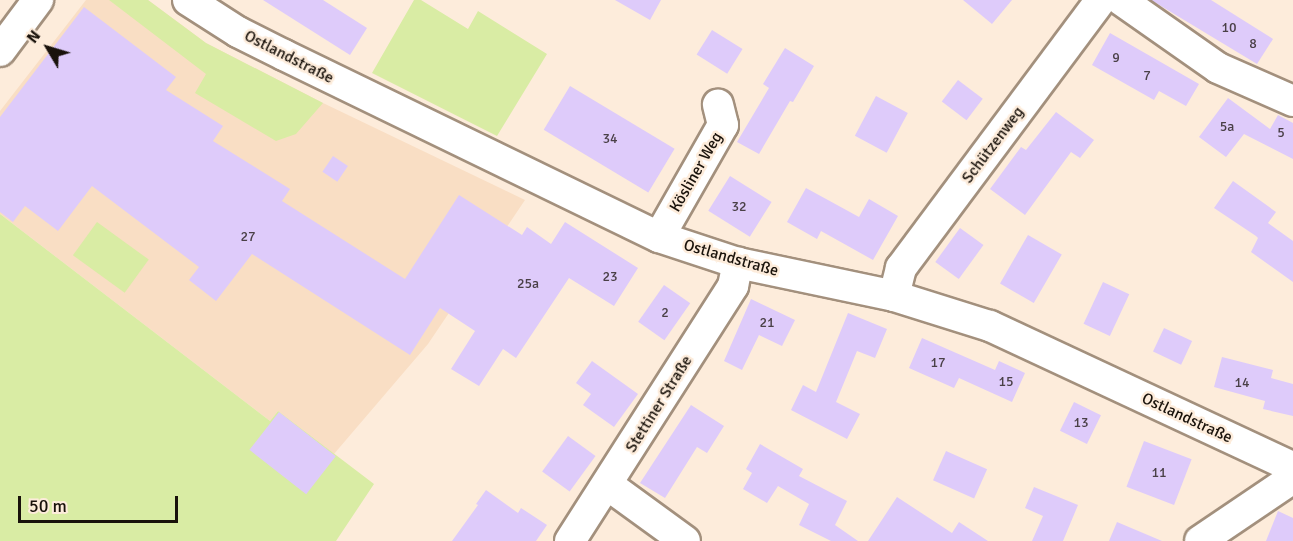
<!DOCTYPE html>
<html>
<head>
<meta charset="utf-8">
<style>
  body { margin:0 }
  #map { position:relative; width:1293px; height:541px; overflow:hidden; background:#fdecdb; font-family:Signika,sans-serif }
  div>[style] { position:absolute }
  .built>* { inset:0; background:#f9dec4 }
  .green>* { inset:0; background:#d9eca4; transform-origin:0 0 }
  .building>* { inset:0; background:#decbfa; transform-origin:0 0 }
  .roads { filter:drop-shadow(2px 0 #a3907d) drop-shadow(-2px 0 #a3907d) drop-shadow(0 2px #a3907d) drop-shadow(0 -2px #a3907d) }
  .minor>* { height:30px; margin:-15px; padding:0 15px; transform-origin:15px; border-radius:15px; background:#fff }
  span { translate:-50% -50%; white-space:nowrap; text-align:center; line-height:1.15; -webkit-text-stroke:5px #fdecdb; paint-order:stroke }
  .number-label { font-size:14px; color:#4a4047 }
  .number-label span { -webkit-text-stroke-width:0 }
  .street-label { font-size:16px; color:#19120b }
  .north { position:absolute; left:18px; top:18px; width:60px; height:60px; -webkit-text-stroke:4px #fdecdb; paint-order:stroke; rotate:308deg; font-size:16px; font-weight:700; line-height:24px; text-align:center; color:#19120b }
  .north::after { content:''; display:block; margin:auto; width:21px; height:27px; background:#19120b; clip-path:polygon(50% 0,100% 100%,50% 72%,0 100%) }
  .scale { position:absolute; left:18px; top:496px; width:160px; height:27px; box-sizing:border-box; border:3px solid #19120b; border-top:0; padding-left:8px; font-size:18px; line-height:21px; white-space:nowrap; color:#19120b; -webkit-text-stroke:4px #fdecdb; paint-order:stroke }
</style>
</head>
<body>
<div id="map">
  <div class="built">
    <i style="clip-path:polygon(86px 0,148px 0,206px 43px,323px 103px,525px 200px,428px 344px,334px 454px,278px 411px,270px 421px,0 214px,0 111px)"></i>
  </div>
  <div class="green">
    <i style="clip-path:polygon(109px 0,148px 0,206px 43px,323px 103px,296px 134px,276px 141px,195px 93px,206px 74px)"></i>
    <i style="clip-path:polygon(414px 0,421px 0,468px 29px,478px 11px,547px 54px,497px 136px,372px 73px)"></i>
    <i style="clip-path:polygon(0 214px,270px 421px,278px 411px,374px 484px,336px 541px,0 541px)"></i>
    <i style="left:97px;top:222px;width:64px;height:41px;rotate:36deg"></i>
  </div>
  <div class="building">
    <i style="clip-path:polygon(263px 0,323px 0,367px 28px,350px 55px)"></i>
    <i style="clip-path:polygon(615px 0,661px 0,650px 20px)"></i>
    <i style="clip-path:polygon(963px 0,1012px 0,992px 24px)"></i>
    <i style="clip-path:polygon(1151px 0,1211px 0,1273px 39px,1257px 64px)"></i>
    <i style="clip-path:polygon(84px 7px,176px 77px,166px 90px,223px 126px,213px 141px,290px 189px,282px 201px,405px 279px,459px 195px,522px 235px,527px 227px,551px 244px,565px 222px,638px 268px,614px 306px,569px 278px,516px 358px,503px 349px,479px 386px,451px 369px,475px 331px,440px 308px,410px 355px,252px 254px,216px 301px,189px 280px,199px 267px,92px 186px,58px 231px,25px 206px,13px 222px,0 212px,0 117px)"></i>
    <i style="left:712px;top:30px;width:36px;height:29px;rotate:32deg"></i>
    <i style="clip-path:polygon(1110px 33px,1199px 84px,1186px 106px,1159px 91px,1154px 100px,1092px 65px)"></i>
    <i style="clip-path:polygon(785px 48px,814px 66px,793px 102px,790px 101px,759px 154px,737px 142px,769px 88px,763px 84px)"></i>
    <i style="left:958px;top:80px;width:31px;height:27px;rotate:37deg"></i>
    <i style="left:570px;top:86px;width:122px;height:51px;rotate:31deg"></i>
    <i style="left:876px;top:96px;width:36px;height:45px;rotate:28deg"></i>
    <i style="clip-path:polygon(1228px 98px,1270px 129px,1278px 115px,1293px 123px,1293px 159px,1244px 134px,1226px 157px,1199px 137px)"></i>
    <i style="clip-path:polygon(1056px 112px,1094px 140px,1080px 158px,1071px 152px,1025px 215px,990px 189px,1021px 147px,1026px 150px)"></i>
    <i style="left:333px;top:156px;width:18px;height:19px;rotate:34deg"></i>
    <i style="left:730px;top:176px;width:49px;height:41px;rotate:32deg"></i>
    <i style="clip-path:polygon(1233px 181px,1276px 212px,1268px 223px,1293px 241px,1293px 282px,1251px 252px,1258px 238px,1256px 236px,1214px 208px)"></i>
    <i style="clip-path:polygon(806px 188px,859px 217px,869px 199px,898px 216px,873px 260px,821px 231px,817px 239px,787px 222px)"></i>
    <i style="left:960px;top:228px;width:29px;height:42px;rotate:36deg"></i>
    <i style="left:1028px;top:235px;width:39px;height:56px;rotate:30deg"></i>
    <i style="left:1103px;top:282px;width:29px;height:46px;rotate:25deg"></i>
    <i style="left:664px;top:285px;width:32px;height:45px;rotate:35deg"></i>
    <i style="clip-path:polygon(751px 299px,795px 320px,782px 346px,759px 335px,742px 370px,724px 361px)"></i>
    <i style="clip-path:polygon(848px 313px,887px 329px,875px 358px,857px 351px,836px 402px,860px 414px,847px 439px,791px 410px,803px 385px,816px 392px)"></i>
    <i style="left:1164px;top:328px;width:31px;height:26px;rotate:25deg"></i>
    <i style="clip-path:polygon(922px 338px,995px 370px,999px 361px,1025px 373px,1012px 402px,959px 378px,954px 388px,909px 368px)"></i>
    <i style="clip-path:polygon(1222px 357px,1273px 370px,1271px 378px,1293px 384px,1293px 416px,1263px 409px,1265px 401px,1214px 387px)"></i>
    <i style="clip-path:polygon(592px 361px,638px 394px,614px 427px,583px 405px,591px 394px,576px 383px)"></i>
    <i style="left:1074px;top:402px;width:30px;height:32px;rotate:26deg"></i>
    <i style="clip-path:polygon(691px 405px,724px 426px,707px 453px,697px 447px,665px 498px,640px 483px)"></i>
    <i style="left:279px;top:412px;width:72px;height:48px;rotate:38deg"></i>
    <i style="left:568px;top:436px;width:34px;height:44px;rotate:36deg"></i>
    <i style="left:1144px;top:441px;width:51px;height:49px;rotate:21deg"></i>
    <i style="clip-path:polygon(760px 444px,803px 469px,799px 476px,847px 501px,835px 525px,858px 541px,831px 541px,799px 525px,809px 504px,778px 486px,767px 503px,743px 489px,752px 473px,746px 469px)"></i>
    <i style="left:946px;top:451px;width:45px;height:32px;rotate:24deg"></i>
    <i style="clip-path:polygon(1034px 487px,1078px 505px,1063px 541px,1032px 541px,1043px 516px,1025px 508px)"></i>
    <i style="clip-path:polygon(486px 490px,518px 513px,521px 508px,547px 525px,536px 541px,452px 541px,478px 505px,476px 504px)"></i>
    <i style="clip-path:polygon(897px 497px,952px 533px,959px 522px,988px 541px,868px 541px)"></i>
    <i style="clip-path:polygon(1278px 511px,1293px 518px,1293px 541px,1266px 541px)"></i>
    <i style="clip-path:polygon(1117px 522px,1162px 541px,1109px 541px)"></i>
  </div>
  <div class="roads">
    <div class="minor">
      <i style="left:188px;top:0;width:59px;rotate:32.6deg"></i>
      <i style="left:238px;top:32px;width:51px;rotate:26.6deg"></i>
      <i style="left:284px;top:55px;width:417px;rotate:25.9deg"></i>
      <i style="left:659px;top:237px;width:83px;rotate:18.2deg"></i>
      <i style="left:738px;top:263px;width:159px;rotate:11.9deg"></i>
      <i style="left:894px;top:296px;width:101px;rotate:17.4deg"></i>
      <i style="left:990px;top:326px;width:334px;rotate:25deg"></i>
      <i style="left:1121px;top:0;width:118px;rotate:35deg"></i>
      <i style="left:1218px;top:68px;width:82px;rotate:23.7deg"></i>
      <i style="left:0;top:51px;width:64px;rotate:-53.3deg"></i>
      <i style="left:659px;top:237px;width:129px;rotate:-60.3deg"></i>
      <i style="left:723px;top:125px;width:21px;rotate:-104deg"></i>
      <i style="left:894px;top:296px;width:29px;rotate:-76deg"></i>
      <i style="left:901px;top:268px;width:334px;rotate:-53.3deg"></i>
      <i style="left:608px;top:485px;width:95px;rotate:36deg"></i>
      <i style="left:570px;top:541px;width:303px;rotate:-57.4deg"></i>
      <i style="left:733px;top:286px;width:24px;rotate:-78deg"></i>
      <i style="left:1200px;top:541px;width:112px;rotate:-34.1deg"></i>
    </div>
  </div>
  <div class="number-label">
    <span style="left:1229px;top:28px">10</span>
    <span style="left:1253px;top:44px">8</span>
    <span style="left:1116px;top:58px">9</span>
    <span style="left:1147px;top:76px">7</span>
    <span style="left:1227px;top:127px">5a</span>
    <span style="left:1281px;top:133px">5</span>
    <span style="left:610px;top:139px">34</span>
    <span style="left:739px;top:207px">32</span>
    <span style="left:248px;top:237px">27</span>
    <span style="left:610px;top:277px">23</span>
    <span style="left:528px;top:284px">25a</span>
    <span style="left:665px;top:313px">2</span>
    <span style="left:767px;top:323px">21</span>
    <span style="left:938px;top:363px">17</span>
    <span style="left:1006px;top:382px">15</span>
    <span style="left:1242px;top:383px">14</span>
    <span style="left:1081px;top:423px">13</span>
    <span style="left:1159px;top:473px">11</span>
  </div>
  <div class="street-label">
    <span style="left:289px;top:57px;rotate:27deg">Ostlandstraße</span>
    <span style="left:993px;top:145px;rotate:-53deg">Schützenweg</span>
    <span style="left:696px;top:172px;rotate:-60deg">Kösliner Weg</span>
    <span style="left:731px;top:258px;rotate:16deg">Ostlandstraße</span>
    <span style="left:659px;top:404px;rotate:-58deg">Stettiner Straße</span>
    <span style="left:1187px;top:418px;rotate:25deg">Ostlandstraße</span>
  </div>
  <div class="north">N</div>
  <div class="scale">50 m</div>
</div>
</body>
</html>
